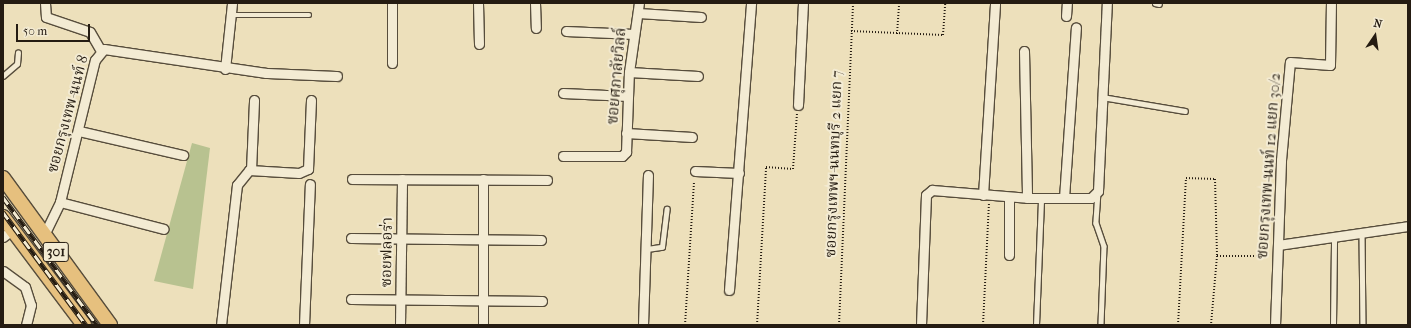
<!DOCTYPE html>
<html>
<head>
<meta charset="utf-8">
<style>
  body { margin:0 }
  #map { position:relative; width:1411px; height:328px; overflow:hidden; background:#ede0bb; font-family:"IM FELL French Canon","Noto Serif Thai",serif }
  div>[style] { position:absolute }
  .green>* { inset:0; background:#b8c290 }
  .path>* { height:2px; margin-top:-1px; transform-origin:0; background:repeating-linear-gradient(90deg,#251c12 0 1px,transparent 0 3px) }
  .roads { filter:drop-shadow(1px 0 #574d3c) drop-shadow(-1px 0 #574d3c) drop-shadow(0 1px #574d3c) drop-shadow(0 -1px #574d3c) }
  .service>* { height:4.5px; margin:-2.25px; padding:0 2.25px; transform-origin:2.25px; border-radius:2.25px; background:#f3ebd3 }
  .minor>* { height:9px; margin:-4.5px; padding:0 4.5px; transform-origin:4.5px; border-radius:4.5px; background:#f3ebd3 }
  .primary>* { height:14px; margin:-7px; padding:0 7px; transform-origin:7px; border-radius:7px; background:#e6c07e }
  .rail>* { height:4.5px; margin-top:-2.25px; transform-origin:0; background:repeating-linear-gradient(90deg,#f3ebd3 0 9px,#251c12 0 18px); box-sizing:border-box; border-block:1px solid #251c12 }
  span { translate:-50% -50%; white-space:nowrap; text-align:center; line-height:1.15; -webkit-text-stroke:4px #f3ebd3; paint-order:stroke }
  .shield-label span { padding:1px 3px; background:#f3ebd3; border:1px solid; border-radius:3px; -webkit-text-stroke-width:0 }
  .shield-label { font-size:14px; color:#251c12; font-weight:700 }
  .street-label { font-size:15px; color:#251c12 }
  .frame { position:absolute; inset:0; border:4px solid #251c12; pointer-events:none }
  .north { position:absolute; left:1355px; top:16px; width:40px; height:40px; -webkit-text-stroke:3px #f3ebd3; paint-order:stroke; rotate:13deg; font-size:11px; font-weight:700; line-height:16px; text-align:center; color:#251c12 }
  .north::after { content:''; display:block; margin:auto; width:14px; height:18px; background:#251c12; clip-path:polygon(50% 0,100% 100%,50% 72%,0 100%) }
  .scale { position:absolute; left:16px; top:24px; width:74px; height:18px; box-sizing:border-box; border:2px solid #251c12; border-top:0; padding-left:5px; font-size:12px; line-height:14px; white-space:nowrap; color:#251c12; -webkit-text-stroke:3px #f3ebd3; paint-order:stroke }
</style>
</head>
<body>
<div id="map">
  <div class="green">
    <i style="clip-path:polygon(192px 143px,210px 148px,193px 289px,154px 281px)"></i>
  </div>
  <div class="path">
    <i style="left:851px;top:31px;width:92px;rotate:2.5deg"></i>
    <i style="left:943px;top:35px;width:32px;rotate:-86deg"></i>
    <i style="left:897px;top:34px;width:31px;rotate:-86deg"></i>
    <i style="left:1217px;top:256px;width:51px"></i>
    <i style="left:685px;top:325px;width:144px;rotate:-86.4deg"></i>
    <i style="left:757px;top:325px;width:158px;rotate:-86.7deg"></i>
    <i style="left:766px;top:167px;width:27px;rotate:4deg"></i>
    <i style="left:793px;top:169px;width:56px;rotate:-85.9deg"></i>
    <i style="left:839px;top:325px;width:322px;rotate:-87.5deg"></i>
    <i style="left:983px;top:325px;width:122px;rotate:-87.2deg"></i>
    <i style="left:1178px;top:325px;width:147px;rotate:-86.9deg"></i>
    <i style="left:1186px;top:178px;width:29px;rotate:2deg"></i>
    <i style="left:1215px;top:179px;width:77px;rotate:88.5deg"></i>
    <i style="left:1217px;top:256px;width:69px;rotate:95deg"></i>
  </div>
  <div class="roads">
    <div class="service">
      <i style="left:1155px;top:3px;width:4px;rotate:14deg"></i>
      <i style="left:231px;top:15px;width:78px"></i>
      <i style="left:3px;top:76px;width:18px;rotate:-41deg"></i>
      <i style="left:17px;top:64px;width:11px;rotate:-85deg"></i>
      <i style="left:1102px;top:97px;width:84px;rotate:9.6deg"></i>
      <i style="left:1098px;top:192px;width:31px;rotate:94deg"></i>
      <i style="left:1096px;top:223px;width:24px;rotate:71deg"></i>
      <i style="left:1104px;top:246px;width:79px;rotate:92.2deg"></i>
      <i style="left:1362px;top:233px;width:92px;rotate:89.4deg"></i>
      <i style="left:647px;top:249px;width:15px;rotate:-8deg"></i>
      <i style="left:662px;top:247px;width:38px;rotate:-83deg"></i>
      <i style="left:1036px;top:325px;width:127px;rotate:-87.7deg"></i>
      <i style="left:1333px;top:325px;width:88px;rotate:-89.3deg"></i>
    </div>
    <div class="minor">
      <i style="left:45px;top:3px;width:14px;rotate:86deg"></i>
      <i style="left:46px;top:17px;width:46px;rotate:18.8deg"></i>
      <i style="left:90px;top:32px;width:22px;rotate:60deg"></i>
      <i style="left:392px;top:3px;width:60px;rotate:90deg"></i>
      <i style="left:478px;top:3px;width:41px;rotate:88.6deg"></i>
      <i style="left:535px;top:3px;width:25px;rotate:88deg"></i>
      <i style="left:638px;top:13px;width:63px;rotate:3.6deg"></i>
      <i style="left:1066px;top:16px;width:13px;rotate:-86deg"></i>
      <i style="left:566px;top:31px;width:68px;rotate:2.5deg"></i>
      <i style="left:1024px;top:51px;width:147px;rotate:88.8deg"></i>
      <i style="left:225px;top:69px;width:66px;rotate:-83.9deg"></i>
      <i style="left:629px;top:72px;width:69px;rotate:3.3deg"></i>
      <i style="left:563px;top:93px;width:65px;rotate:2.6deg"></i>
      <i style="left:798px;top:105px;width:102px;rotate:-87.2deg"></i>
      <i style="left:79px;top:131px;width:107px;rotate:13deg"></i>
      <i style="left:626px;top:133px;width:66px;rotate:3.5deg"></i>
      <i style="left:563px;top:156px;width:59px"></i>
      <i style="left:622px;top:156px;width:6px;rotate:-45deg"></i>
      <i style="left:626px;top:152px;width:80px;rotate:-87.9deg"></i>
      <i style="left:629px;top:72px;width:70px;rotate:-81.8deg"></i>
      <i style="left:251px;top:170px;width:70px;rotate:-87.5deg"></i>
      <i style="left:695px;top:171px;width:44px;rotate:2.6deg"></i>
      <i style="left:352px;top:179px;width:195px;rotate:0.3deg"></i>
      <i style="left:483px;top:179px;width:146px;rotate:90deg"></i>
      <i style="left:983px;top:195px;width:192px;rotate:-86.4deg"></i>
      <i style="left:1064px;top:198px;width:171px;rotate:-86deg"></i>
      <i style="left:60px;top:202px;width:107px;rotate:14.6deg"></i>
      <i style="left:44px;top:235px;width:37px;rotate:-64deg"></i>
      <i style="left:60px;top:202px;width:146px;rotate:-76.2deg"></i>
      <i style="left:95px;top:60px;width:14px;rotate:-51deg"></i>
      <i style="left:104px;top:49px;width:164px;rotate:8.4deg"></i>
      <i style="left:266px;top:73px;width:71px;rotate:2.4deg"></i>
      <i style="left:3px;top:237px;width:11px;rotate:-38deg"></i>
      <i style="left:351px;top:238px;width:190px;rotate:0.6deg"></i>
      <i style="left:1278px;top:245px;width:131px;rotate:-8.3deg"></i>
      <i style="left:1009px;top:255px;width:57px;rotate:-90deg"></i>
      <i style="left:3px;top:271px;width:27px;rotate:36deg"></i>
      <i style="left:25px;top:287px;width:19px;rotate:72deg"></i>
      <i style="left:31px;top:305px;width:21px;rotate:104deg"></i>
      <i style="left:729px;top:290px;width:288px;rotate:-85.6deg"></i>
      <i style="left:351px;top:299px;width:191px;rotate:0.6deg"></i>
      <i style="left:221px;top:325px;width:141px;rotate:-83.5deg"></i>
      <i style="left:237px;top:185px;width:19px;rotate:-51deg"></i>
      <i style="left:249px;top:170px;width:50px;rotate:3.4deg"></i>
      <i style="left:299px;top:173px;width:10px;rotate:-24deg"></i>
      <i style="left:308px;top:169px;width:69px;rotate:-87.5deg"></i>
      <i style="left:304px;top:325px;width:141px;rotate:-87.6deg"></i>
      <i style="left:400px;top:325px;width:146px;rotate:-89.2deg"></i>
      <i style="left:643px;top:325px;width:150px;rotate:-88.1deg"></i>
      <i style="left:921px;top:325px;width:130px;rotate:-87.8deg"></i>
      <i style="left:926px;top:195px;width:8px;rotate:-40deg"></i>
      <i style="left:932px;top:190px;width:98px;rotate:4.7deg"></i>
      <i style="left:1030px;top:198px;width:61px"></i>
      <i style="left:1091px;top:198px;width:10px;rotate:-45deg"></i>
      <i style="left:1098px;top:191px;width:188px;rotate:-87.3deg"></i>
      <i style="left:1275px;top:325px;width:165px;rotate:-87.9deg"></i>
      <i style="left:1281px;top:160px;width:98px;rotate:-84.8deg"></i>
      <i style="left:1290px;top:62px;width:40px;rotate:4.3deg"></i>
      <i style="left:1330px;top:65px;width:62px;rotate:-89.1deg"></i>
    </div>
    <div class="primary">
      <i style="left:3px;top:178px;width:182px;rotate:53.9deg"></i>
      <i style="left:3px;top:217px;width:135px;rotate:53.1deg"></i>
    </div>
  </div>
  <div class="rail">
    <i style="left:3px;top:197px;width:159px;rotate:53.7deg"></i>
    <i style="left:3px;top:212px;width:140px;rotate:53.7deg"></i>
  </div>
  <div class="shield-label">
    <span style="left:56px;top:252px">301</span>
  </div>
  <div class="street-label">
    <span style="left:617px;top:76px;rotate:-85deg">ซอยศุภาลัยวิลล์</span>
    <span style="left:68px;top:114px;rotate:-75deg">ซอยกรุงเทพ-นนท์ 8</span>
    <span style="left:834px;top:164px;rotate:-88deg">ซอยกรุงเทพฯ-นนทบุรี 2 แยก 7</span>
    <span style="left:1269px;top:166px;rotate:-86deg">ซอยกรุงเทพ-นนท์ 12 แยก 30/2</span>
    <span style="left:387px;top:252px;rotate:-89deg">ซอยฟลอร่า</span>
  </div>
  <div class="frame"></div>
  <div class="north">N</div>
  <div class="scale">50 m</div>
</div>
</body>
</html>
